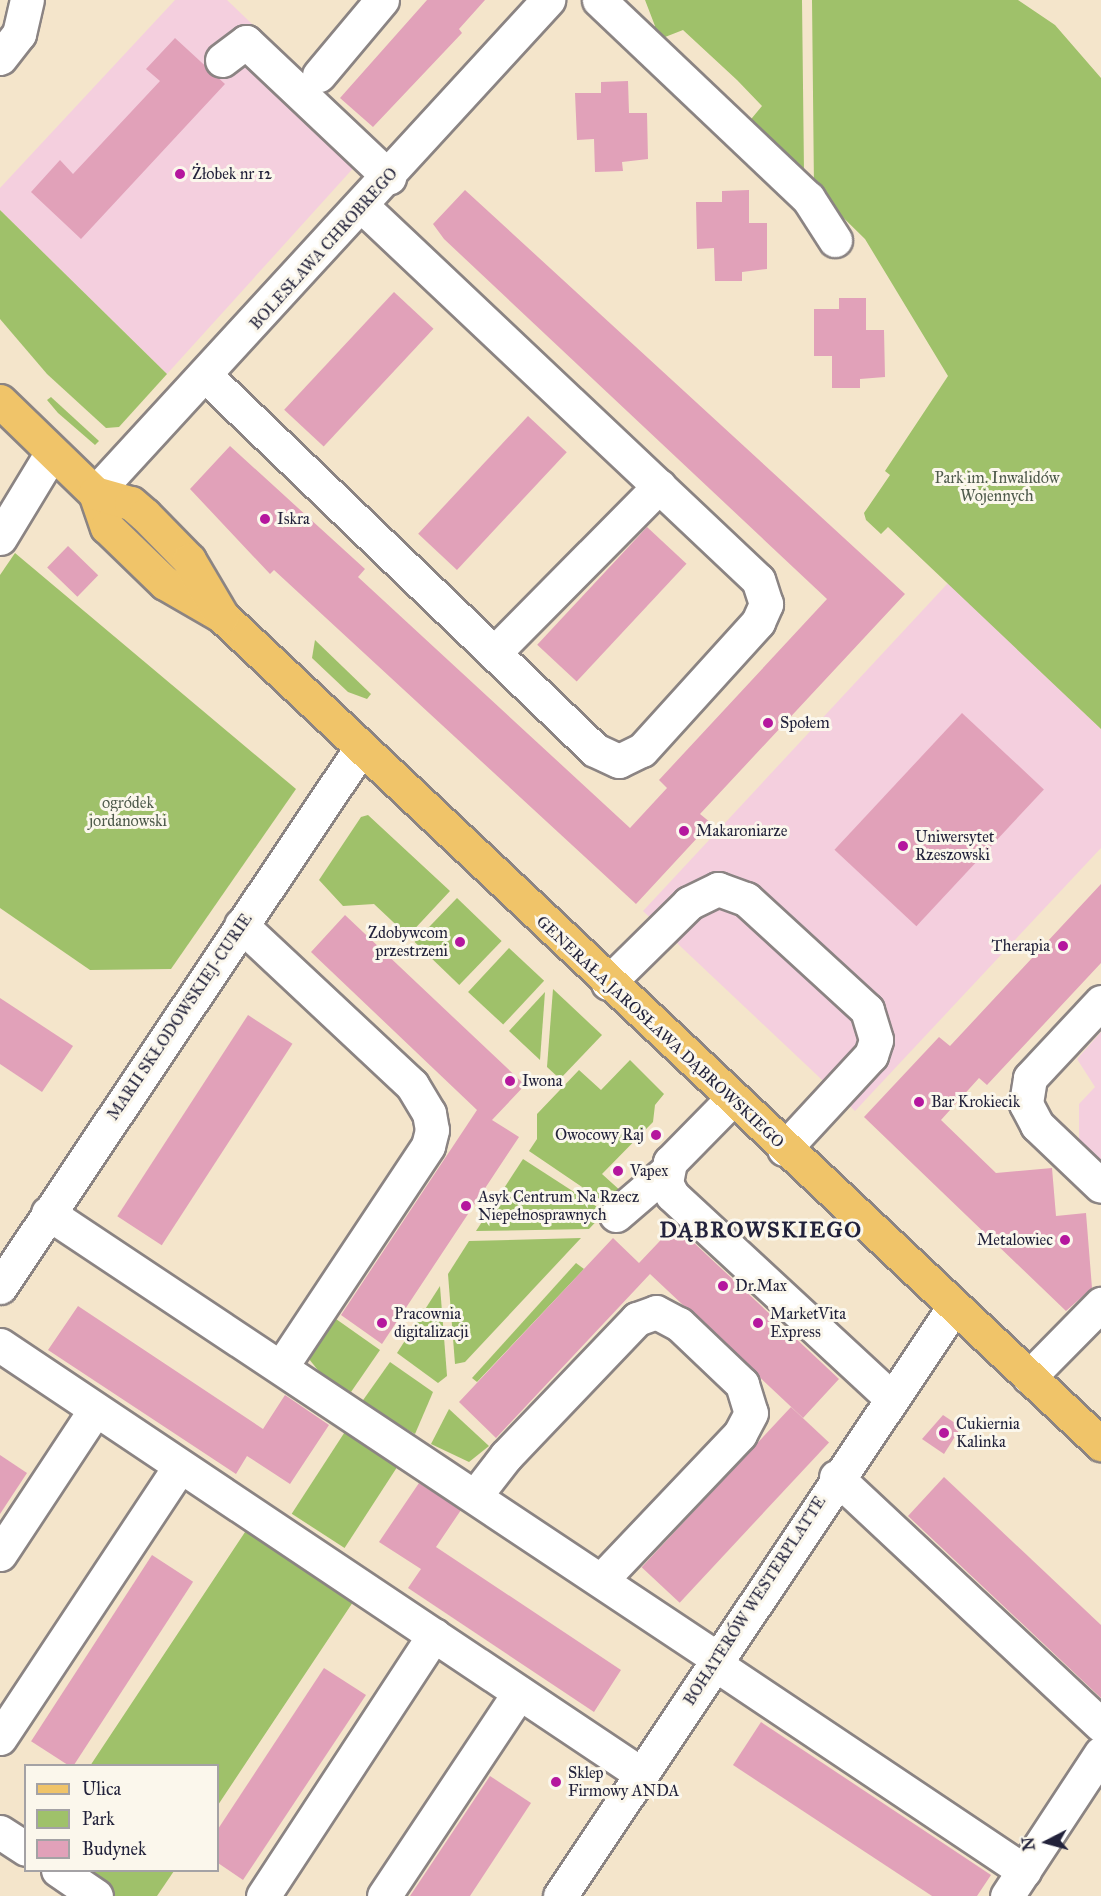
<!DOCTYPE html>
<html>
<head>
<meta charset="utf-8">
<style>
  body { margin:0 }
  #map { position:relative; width:1101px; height:1896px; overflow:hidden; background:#f4e5cb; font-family:"IM FELL Great Primer",serif }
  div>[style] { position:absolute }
  .built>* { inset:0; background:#f4cfde }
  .green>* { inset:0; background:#9fc16a; transform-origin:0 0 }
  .building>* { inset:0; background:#e1a1b9; transform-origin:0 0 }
  .roads { filter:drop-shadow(2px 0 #8b8483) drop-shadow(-2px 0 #8b8483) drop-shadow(0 2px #8b8483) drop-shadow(0 -2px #8b8483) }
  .minor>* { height:33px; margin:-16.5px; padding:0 16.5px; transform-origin:16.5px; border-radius:16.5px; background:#fff }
  .major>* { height:33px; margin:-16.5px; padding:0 16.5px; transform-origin:16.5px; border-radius:16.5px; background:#f0c469 }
  .dots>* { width:16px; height:16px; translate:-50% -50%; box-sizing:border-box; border:3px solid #fbf7ec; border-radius:50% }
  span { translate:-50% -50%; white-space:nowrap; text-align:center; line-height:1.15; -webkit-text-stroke:6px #fbf7ec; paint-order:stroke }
  .poi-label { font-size:16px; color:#22223b }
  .left { translate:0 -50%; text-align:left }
  .right { translate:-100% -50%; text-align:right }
  .street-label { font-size:16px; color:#22223b }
  .park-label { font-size:16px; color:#4e5a4b }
  .district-label { font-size:22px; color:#22223b; font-weight:700; letter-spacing:1.5px }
  .legend { position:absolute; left:24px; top:1764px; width:195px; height:108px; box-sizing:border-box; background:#fbf7ec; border:2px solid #a4a2a5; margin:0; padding:8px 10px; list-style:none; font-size:18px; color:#22223b }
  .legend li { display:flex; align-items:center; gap:12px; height:30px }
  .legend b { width:30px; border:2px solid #a4a2a5 }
  .north { position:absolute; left:1017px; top:1812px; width:60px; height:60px; -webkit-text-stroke:4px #fbf7ec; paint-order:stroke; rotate:264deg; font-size:16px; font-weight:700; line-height:24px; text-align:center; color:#22223b }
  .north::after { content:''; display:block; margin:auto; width:21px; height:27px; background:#22223b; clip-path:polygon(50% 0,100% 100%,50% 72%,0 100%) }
</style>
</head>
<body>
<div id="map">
  <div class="built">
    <i style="clip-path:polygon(175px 0,227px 0,376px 143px,167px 374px,0 210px,0 188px)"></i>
    <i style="clip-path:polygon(948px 583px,1101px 729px,1101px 848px,855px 1111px,643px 911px)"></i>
    <i style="clip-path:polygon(1101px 1032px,1101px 1165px,1079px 1144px,1079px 1104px,1095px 1087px,1077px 1059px)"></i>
  </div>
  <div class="green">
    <i style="clip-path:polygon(645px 0,802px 0,804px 172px,747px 124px,762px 106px,737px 80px,683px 30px,660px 39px,651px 30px,655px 26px)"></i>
    <i style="clip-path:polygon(812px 0,1018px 0,1055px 25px,1101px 78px,1101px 729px,888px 527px,881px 534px,866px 520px,864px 513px,890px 475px,885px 471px,948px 376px,865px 239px,814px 189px)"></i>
    <i style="clip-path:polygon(0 210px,167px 374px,119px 427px,106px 428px,47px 374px,0 319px)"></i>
    <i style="clip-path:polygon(51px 397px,99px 441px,95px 445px,58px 413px,47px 400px)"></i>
    <i style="clip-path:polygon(15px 553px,296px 789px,171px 969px,90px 970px,0 908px,0 575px)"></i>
    <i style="clip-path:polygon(315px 640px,371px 694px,367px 699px,348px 692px,312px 658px)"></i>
    <i style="clip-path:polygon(368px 815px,450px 891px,408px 936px,374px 904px,343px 906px,319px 880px,361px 817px)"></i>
    <i style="left:457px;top:898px;width:62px;height:61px;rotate:44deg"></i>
    <i style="left:509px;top:948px;width:48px;height:60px;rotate:43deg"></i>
    <i style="clip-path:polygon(553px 989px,602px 1035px,560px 1079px,547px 1067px)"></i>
    <i style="clip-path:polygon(545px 992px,540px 1060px,509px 1031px)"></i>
    <i style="clip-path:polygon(630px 1060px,664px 1094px,655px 1105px,653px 1122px,602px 1174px,623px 1193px,610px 1206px,529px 1151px,537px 1139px,537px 1114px,579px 1070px,601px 1090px)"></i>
    <i style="clip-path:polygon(523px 1159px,605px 1212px,589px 1229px,476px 1231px)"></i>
    <i style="clip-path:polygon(581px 1238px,465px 1362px,455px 1364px,448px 1274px,469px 1241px)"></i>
    <i style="clip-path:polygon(576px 1263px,584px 1269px,477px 1382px,472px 1378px)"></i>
    <i style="clip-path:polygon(440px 1286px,447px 1376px,438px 1383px,397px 1353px)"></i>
    <i style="clip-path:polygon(336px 1319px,380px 1350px,351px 1392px,325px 1379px,309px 1359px)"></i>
    <i style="clip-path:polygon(390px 1362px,433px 1392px,415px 1434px,361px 1403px)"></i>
    <i style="clip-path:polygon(449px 1409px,489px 1446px,469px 1462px,431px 1444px)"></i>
    <i style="left:350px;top:1424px;width:63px;height:107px;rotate:33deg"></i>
    <i style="clip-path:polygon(249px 1526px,357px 1596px,218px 1805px,218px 1766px,90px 1766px)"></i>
    <i style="clip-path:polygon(74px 1871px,174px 1871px,157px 1896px,113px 1896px)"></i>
  </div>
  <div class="building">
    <i style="clip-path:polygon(427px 0,485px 0,459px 29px,462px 33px,373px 127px,340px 98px)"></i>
    <i style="clip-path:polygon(175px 38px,225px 84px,81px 239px,31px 192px,60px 160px,73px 174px,160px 81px,146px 69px)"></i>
    <i style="clip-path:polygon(628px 81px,629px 113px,647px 113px,648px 159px,622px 162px,623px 171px,595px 172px,594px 139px,577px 140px,575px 93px,601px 93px,601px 82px)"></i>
    <i style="clip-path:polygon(465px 190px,905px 594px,700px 814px,711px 823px,636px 904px,274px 570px,270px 574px,190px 489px,230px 446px,365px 569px,358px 577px,630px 828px,667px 788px,659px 780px,827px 599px,444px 239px,433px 224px)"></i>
    <i style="clip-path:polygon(749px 190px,749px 223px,767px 223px,767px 269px,742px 272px,742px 281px,715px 281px,714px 248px,697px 249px,696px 202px,722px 202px,722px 191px)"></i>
    <i style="left:394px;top:292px;width:54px;height:161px;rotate:43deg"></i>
    <i style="clip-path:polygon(839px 298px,866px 298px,866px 330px,884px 330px,885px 377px,860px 379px,860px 388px,832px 388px,832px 356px,814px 356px,814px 309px,839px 309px)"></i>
    <i style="left:528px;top:416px;width:53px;height:161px;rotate:43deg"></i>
    <i style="left:647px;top:527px;width:54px;height:161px;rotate:43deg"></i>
    <i style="left:68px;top:546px;width:42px;height:30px;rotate:44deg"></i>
    <i style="left:962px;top:713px;width:112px;height:187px;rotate:43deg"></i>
    <i style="clip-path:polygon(1101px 884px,1101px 963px,987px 1085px,979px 1078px,941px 1120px,996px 1173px,1052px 1168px,1056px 1216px,1086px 1213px,1092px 1288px,1066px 1311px,864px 1117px,939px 1037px,950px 1046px)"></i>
    <i style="clip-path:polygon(345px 915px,525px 1085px,492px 1120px,519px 1137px,382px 1344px,341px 1315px,477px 1110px,311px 952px)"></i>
    <i style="clip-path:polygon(0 998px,73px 1046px,42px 1092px,0 1064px)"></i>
    <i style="left:248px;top:1015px;width:53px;height:240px;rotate:33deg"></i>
    <i style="clip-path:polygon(675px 1225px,839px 1379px,803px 1418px,650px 1274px,496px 1438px,459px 1402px,613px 1238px,639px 1263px)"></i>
    <i style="clip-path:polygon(78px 1306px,263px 1429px,285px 1395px,329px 1425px,290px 1484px,247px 1456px,236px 1474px,48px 1350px)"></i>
    <i style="left:791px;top:1407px;width:52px;height:219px;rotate:43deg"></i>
    <i style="clip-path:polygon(943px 1415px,961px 1427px,944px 1454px,922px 1439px)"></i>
    <i style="clip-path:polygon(0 1455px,27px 1473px,0 1514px)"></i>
    <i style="clip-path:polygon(944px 1477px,1101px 1625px,1101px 1698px,908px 1516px)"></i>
    <i style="clip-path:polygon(419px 1483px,461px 1510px,436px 1547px,621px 1670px,594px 1712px,408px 1588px,421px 1569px,379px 1542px)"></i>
    <i style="left:152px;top:1555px;width:49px;height:222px;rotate:33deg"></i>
    <i style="clip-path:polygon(324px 1668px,366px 1695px,243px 1880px,218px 1863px,218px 1829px)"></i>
    <i style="clip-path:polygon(761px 1722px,991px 1875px,977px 1896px,932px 1896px,733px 1765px)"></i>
    <i style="clip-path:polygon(490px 1776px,531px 1803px,470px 1896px,410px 1896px)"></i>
  </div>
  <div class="roads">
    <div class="minor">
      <i style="left:599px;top:0;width:288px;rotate:43.5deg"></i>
      <i style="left:808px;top:198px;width:50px;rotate:57.3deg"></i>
      <i style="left:0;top:58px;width:31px;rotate:-52deg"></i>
      <i style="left:19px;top:34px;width:35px;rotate:-77deg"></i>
      <i style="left:222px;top:60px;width:30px;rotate:-37deg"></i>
      <i style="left:246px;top:42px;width:197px;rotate:43.4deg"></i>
      <i style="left:319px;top:75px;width:98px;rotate:-50deg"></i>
      <i style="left:207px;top:377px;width:538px;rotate:43.87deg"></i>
      <i style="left:595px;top:750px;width:26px;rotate:25deg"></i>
      <i style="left:619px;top:761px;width:25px;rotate:-26deg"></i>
      <i style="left:642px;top:750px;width:173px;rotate:-47.8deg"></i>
      <i style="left:758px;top:622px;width:20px;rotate:-66deg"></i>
      <i style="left:766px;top:604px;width:25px;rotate:-108deg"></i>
      <i style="left:758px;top:580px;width:543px;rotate:-136.64deg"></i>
      <i style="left:95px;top:493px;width:670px;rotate:-47.42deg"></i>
      <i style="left:0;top:538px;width:100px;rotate:-58.8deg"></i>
      <i style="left:494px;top:653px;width:235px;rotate:-45.3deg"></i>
      <i style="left:241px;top:925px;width:234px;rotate:43.1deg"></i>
      <i style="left:412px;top:1085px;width:33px;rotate:59deg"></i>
      <i style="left:429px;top:1113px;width:17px;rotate:80deg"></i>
      <i style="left:432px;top:1130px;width:16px;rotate:104deg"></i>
      <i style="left:428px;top:1146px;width:265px;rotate:123.6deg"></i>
      <i style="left:608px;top:983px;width:114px;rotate:-44.6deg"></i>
      <i style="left:689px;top:903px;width:32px;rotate:-26deg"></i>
      <i style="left:718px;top:889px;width:30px;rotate:20deg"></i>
      <i style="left:746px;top:899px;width:164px;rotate:42.5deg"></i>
      <i style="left:867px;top:1010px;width:31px;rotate:73deg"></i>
      <i style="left:876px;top:1040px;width:16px;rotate:108deg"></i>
      <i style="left:871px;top:1055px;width:128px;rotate:132.8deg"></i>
      <i style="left:1101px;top:1002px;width:104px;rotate:133.1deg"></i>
      <i style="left:1030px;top:1078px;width:26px;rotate:99deg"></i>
      <i style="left:1026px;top:1104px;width:24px;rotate:62deg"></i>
      <i style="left:1037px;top:1125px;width:88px;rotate:43.6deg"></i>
      <i style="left:733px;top:1098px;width:90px;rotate:134.5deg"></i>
      <i style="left:670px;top:1162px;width:21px;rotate:101deg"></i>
      <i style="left:666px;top:1183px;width:13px;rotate:63deg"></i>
      <i style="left:672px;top:1195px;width:297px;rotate:42.8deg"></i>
      <i style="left:48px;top:1213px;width:805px;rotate:33.65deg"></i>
      <i style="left:616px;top:1215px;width:66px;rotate:-40.7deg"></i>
      <i style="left:0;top:1287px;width:649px;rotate:-56.19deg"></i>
      <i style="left:0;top:1345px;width:771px;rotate:33.79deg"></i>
      <i style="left:1029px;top:1377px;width:103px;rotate:-45.4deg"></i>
      <i style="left:836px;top:1477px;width:363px;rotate:43.1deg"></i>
      <i style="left:475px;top:1496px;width:51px;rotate:-52.2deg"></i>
      <i style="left:506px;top:1456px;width:190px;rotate:-46.3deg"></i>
      <i style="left:637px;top:1319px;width:20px;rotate:-20deg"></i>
      <i style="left:656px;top:1312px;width:26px;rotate:28deg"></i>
      <i style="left:679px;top:1324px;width:87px;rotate:43.6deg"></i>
      <i style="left:742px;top:1384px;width:30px;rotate:73deg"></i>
      <i style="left:751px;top:1413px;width:24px;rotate:118deg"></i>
      <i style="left:740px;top:1434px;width:202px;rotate:133.6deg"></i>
      <i style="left:0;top:1554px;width:173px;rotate:-56.6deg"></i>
      <i style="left:715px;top:1664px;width:372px;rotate:33.8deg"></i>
      <i style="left:0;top:1738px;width:326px;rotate:-56.5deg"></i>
      <i style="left:0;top:1832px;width:31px;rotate:33deg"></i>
      <i style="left:58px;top:1870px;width:46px;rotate:34.4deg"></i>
      <i style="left:263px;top:1896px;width:312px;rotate:-56.8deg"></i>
      <i style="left:384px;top:1896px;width:244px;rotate:-56.4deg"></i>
      <i style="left:560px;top:1896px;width:707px;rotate:-56.24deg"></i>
      <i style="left:1007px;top:1896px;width:171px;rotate:-56.7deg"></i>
    </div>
    <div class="major">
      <i style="left:0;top:401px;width:132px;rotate:44.1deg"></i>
      <i style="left:95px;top:493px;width:36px;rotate:71deg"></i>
      <i style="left:107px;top:527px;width:81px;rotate:44deg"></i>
      <i style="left:165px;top:583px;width:66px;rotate:30.1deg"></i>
      <i style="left:222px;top:616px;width:1208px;rotate:43.29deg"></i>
      <i style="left:95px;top:493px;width:37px;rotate:16deg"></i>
      <i style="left:131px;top:503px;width:18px;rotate:41deg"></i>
      <i style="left:145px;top:515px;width:63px;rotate:45.6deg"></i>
      <i style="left:189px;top:560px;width:65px;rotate:59.5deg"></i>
    </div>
  </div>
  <div class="dots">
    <i style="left:180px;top:174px;background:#b5179e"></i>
    <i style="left:265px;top:519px;background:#b5179e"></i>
    <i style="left:768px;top:723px;background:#b5179e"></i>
    <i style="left:684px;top:831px;background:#b5179e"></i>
    <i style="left:903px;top:846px;background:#b5179e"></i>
    <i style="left:460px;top:942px;background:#b5179e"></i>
    <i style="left:1063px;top:946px;background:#b5179e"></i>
    <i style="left:510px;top:1081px;background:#b5179e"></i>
    <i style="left:919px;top:1102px;background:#b5179e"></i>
    <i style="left:656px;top:1135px;background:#b5179e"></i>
    <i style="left:618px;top:1171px;background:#b5179e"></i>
    <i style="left:466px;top:1206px;background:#b5179e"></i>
    <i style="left:1065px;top:1240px;background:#b5179e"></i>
    <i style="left:723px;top:1286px;background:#b5179e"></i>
    <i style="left:382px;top:1323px;background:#b5179e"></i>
    <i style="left:758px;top:1323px;background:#b5179e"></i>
    <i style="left:944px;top:1433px;background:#b5179e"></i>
    <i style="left:556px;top:1782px;background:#b5179e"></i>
  </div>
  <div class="poi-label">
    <span class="left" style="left:192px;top:174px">Żłobek nr 12</span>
    <span class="left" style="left:277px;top:519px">Iskra</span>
    <span class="left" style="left:780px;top:723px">Społem</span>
    <span class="left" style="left:696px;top:831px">Makaroniarze</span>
    <span class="left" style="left:915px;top:846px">Uniwersytet<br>Rzeszowski</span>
    <span class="right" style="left:448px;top:942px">Zdobywcom<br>przestrzeni</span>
    <span class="right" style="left:1050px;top:946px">Therapia</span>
    <span class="left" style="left:522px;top:1081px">Iwona</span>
    <span class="left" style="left:931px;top:1102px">Bar Krokiecik</span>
    <span class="right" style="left:644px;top:1135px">Owocowy Raj</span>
    <span class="left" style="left:630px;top:1171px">Vapex</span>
    <span class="left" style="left:478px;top:1206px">Asyk Centrum Na Rzecz<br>Niepełnosprawnych</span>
    <span class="right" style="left:1053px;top:1240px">Metalowiec</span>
    <span class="left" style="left:735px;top:1286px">Dr.Max</span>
    <span class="left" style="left:394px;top:1323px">Pracownia<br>digitalizacji</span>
    <span class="left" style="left:770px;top:1323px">MarketVita<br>Express</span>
    <span class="left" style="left:956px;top:1433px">Cukiernia<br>Kalinka</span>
    <span class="left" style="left:568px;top:1782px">Sklep<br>Firmowy ANDA</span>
  </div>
  <div class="street-label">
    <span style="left:324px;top:249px;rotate:-48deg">BOLESŁAWA CHROBREGO</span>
    <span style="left:180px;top:1017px;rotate:-56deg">MARII SKŁODOWSKIEJ-CURIE</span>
    <span style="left:660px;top:1032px;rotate:43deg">GENERAŁA JAROSŁAWA DĄBROWSKIEGO</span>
    <span style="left:755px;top:1601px;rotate:-57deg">BOHATERÓW WESTERPLATTE</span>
  </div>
  <div class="park-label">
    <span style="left:997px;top:487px">Park im. Inwalidów<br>Wojennych</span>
    <span style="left:128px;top:812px">ogródek<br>jordanowski</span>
  </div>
  <div class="district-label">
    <span style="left:761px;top:1230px">DĄBROWSKIEGO</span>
  </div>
  <ul class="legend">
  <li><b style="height:8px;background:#f0c469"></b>Ulica</li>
  <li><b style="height:16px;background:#9fc16a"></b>Park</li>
  <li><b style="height:16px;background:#e1a1b9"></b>Budynek</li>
  </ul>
  <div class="north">N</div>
</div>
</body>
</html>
